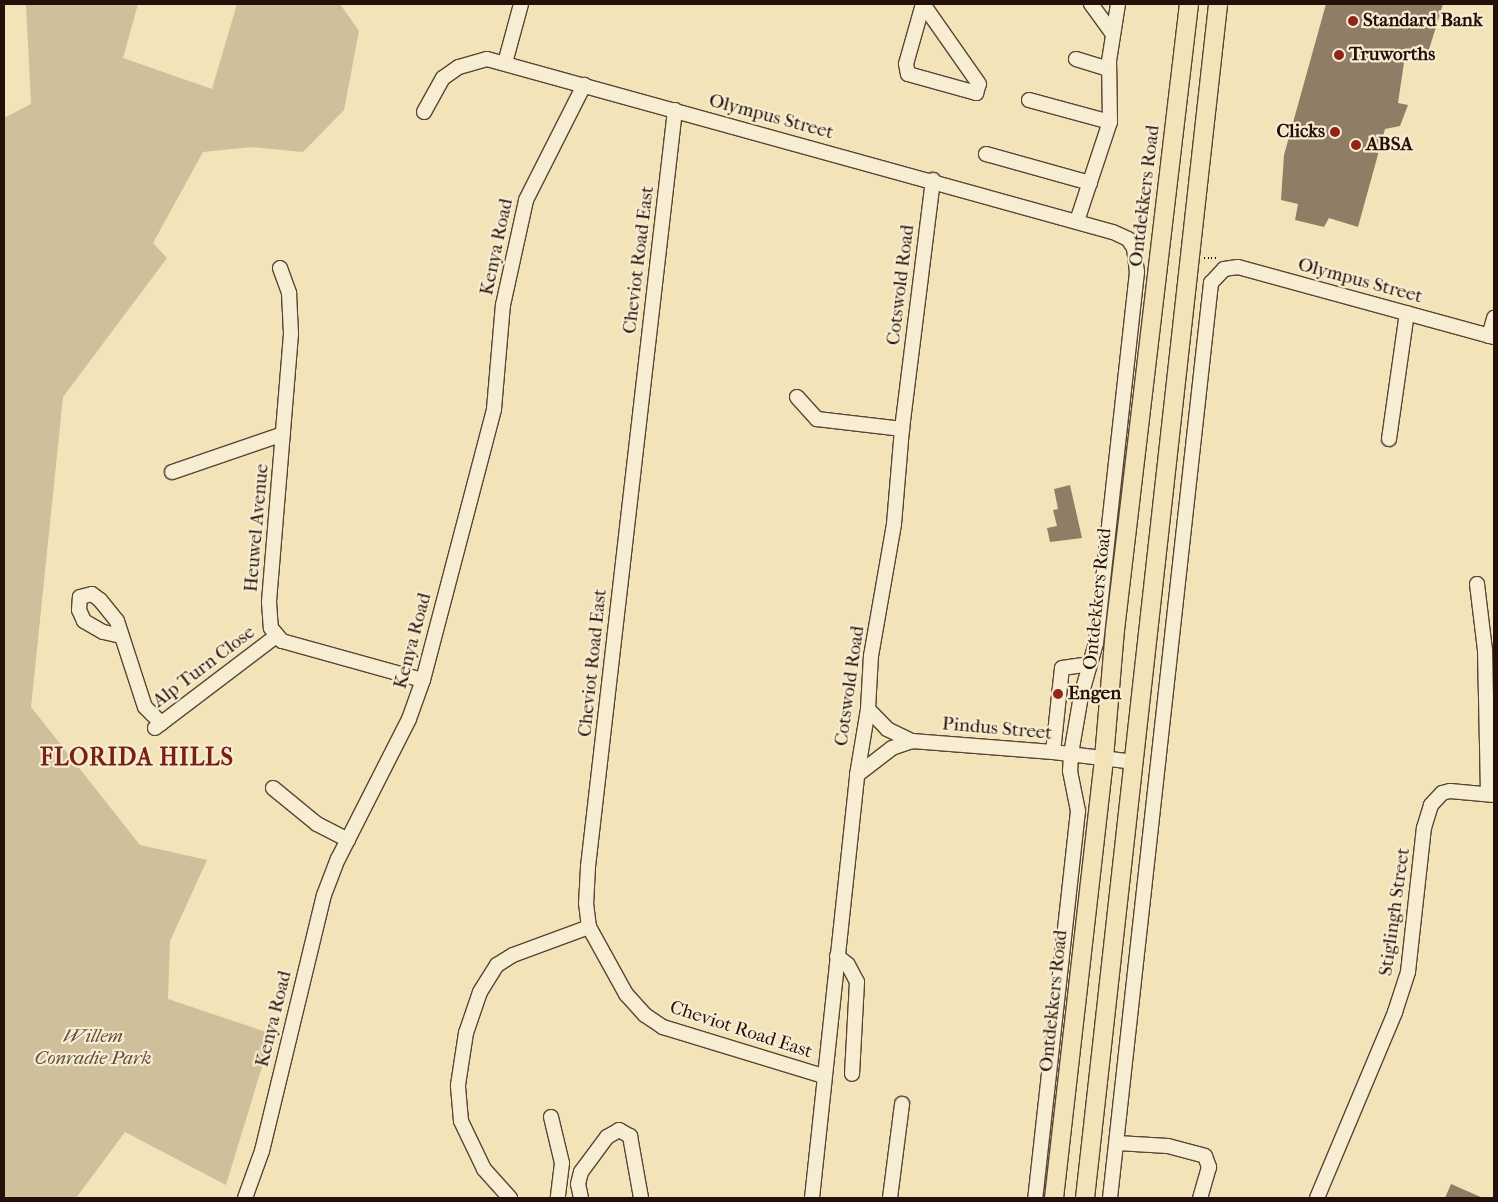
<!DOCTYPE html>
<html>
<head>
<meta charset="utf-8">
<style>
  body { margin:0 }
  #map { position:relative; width:1498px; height:1202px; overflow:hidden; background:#f2e3b9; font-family:"IM FELL French Canon",serif }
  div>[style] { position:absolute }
  .green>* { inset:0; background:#cfbf9b }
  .building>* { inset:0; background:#8f7e65 }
  .path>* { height:2.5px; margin-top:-1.25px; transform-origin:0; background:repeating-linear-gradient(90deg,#241009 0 1px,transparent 0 3.5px) }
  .roads { filter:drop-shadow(1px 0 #584535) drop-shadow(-1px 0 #584535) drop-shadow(0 1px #584535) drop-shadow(0 -1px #584535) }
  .minor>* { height:14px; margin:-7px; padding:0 7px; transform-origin:7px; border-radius:7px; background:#f7edd2 }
  .major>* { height:18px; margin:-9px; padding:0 9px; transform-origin:9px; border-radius:9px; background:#f2e3b9 }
  .dots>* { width:14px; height:14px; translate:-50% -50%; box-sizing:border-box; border:2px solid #f7edd2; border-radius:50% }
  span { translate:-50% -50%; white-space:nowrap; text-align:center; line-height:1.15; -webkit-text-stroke:4.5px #f7edd2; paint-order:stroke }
  .poi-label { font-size:19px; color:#241009; font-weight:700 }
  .left { translate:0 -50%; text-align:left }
  .right { translate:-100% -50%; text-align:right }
  .street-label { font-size:19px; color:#241009 }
  .park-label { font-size:19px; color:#604d3c; font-style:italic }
  .district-label { font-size:24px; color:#7a1f14; font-weight:700; letter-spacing:1px }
  .frame { position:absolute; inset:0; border:5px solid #241009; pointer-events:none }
</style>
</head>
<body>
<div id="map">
  <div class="green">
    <i style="clip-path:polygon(26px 4px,138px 4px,123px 58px,212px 89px,237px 4px,340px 4px,359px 31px,344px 110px,303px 152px,252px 147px,203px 152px,153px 243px,167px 258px,63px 397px,31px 707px,140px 845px,207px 860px,170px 941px,168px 999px,272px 1034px,226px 1185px,125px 1132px,76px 1198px,4px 1198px,4px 118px,31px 104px)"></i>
  </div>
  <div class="building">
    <i style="clip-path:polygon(1326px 4px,1443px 4px,1427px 56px,1405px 56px,1398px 103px,1408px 105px,1400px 126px,1385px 129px,1358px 227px,1329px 218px,1324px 227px,1295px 220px,1298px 204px,1281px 200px,1284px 155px)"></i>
    <i style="clip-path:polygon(1070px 485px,1082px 538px,1050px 542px,1047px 528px,1057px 526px,1053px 510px,1058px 509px,1054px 489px)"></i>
    <i style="clip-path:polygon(1451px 1184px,1483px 1198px,1445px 1198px)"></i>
  </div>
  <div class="path">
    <i style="left:1204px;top:258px;width:13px"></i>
  </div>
  <div class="roads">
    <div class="minor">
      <i style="left:923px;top:4px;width:62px;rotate:105.8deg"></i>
      <i style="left:906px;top:64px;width:10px;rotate:79deg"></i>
      <i style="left:908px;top:74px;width:71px;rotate:15.6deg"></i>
      <i style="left:976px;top:93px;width:9px;rotate:-72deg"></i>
      <i style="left:979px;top:84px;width:98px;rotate:-125deg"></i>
      <i style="left:1091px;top:4px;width:37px;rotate:54deg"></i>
      <i style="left:1076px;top:59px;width:34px;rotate:17deg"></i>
      <i style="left:505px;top:63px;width:61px;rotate:-74.8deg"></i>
      <i style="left:1029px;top:100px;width:84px;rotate:15.2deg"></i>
      <i style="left:675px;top:110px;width:762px;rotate:96.56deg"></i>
      <i style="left:588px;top:867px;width:36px;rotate:93deg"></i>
      <i style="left:586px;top:903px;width:24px;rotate:83deg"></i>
      <i style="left:589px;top:927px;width:77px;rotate:61.1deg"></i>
      <i style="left:626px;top:994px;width:28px;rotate:48deg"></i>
      <i style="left:645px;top:1015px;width:22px;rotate:34deg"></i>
      <i style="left:663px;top:1027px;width:167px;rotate:17deg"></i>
      <i style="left:424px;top:112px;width:39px;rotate:-61deg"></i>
      <i style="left:443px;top:78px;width:19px;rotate:-35deg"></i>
      <i style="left:459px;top:67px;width:29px;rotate:-16deg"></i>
      <i style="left:487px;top:59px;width:649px;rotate:15.45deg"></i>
      <i style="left:1113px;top:232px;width:17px;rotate:25deg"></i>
      <i style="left:1128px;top:239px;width:11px;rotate:56deg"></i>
      <i style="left:1134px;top:248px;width:24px;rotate:83deg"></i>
      <i style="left:1137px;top:272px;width:373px;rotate:96.3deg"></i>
      <i style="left:1096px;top:643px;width:55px;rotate:105.8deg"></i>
      <i style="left:1081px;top:696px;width:59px;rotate:99.8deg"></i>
      <i style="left:1071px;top:754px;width:17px;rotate:93deg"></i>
      <i style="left:1070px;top:771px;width:41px;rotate:78.7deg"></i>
      <i style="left:1078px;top:811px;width:389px;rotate:96.3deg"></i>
      <i style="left:986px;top:154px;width:108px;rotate:15.6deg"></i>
      <i style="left:1077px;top:221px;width:104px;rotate:-71.6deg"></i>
      <i style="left:1110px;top:122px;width:61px;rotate:-90.9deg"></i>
      <i style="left:1109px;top:61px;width:58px;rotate:-81deg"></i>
      <i style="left:280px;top:268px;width:27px;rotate:70deg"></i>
      <i style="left:289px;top:293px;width:41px;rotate:87.2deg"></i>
      <i style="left:291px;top:334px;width:269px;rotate:94.7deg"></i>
      <i style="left:269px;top:602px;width:26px;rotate:86deg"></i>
      <i style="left:271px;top:628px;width:17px;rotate:50deg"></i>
      <i style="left:282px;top:641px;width:146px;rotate:15.5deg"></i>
      <i style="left:1489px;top:336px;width:19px;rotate:-74deg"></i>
      <i style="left:797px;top:397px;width:30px;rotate:48deg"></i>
      <i style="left:817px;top:419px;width:86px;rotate:6.7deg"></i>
      <i style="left:1389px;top:439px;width:127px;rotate:-81.9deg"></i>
      <i style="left:172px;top:472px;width:117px;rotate:-18.9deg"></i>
      <i style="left:1477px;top:584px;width:66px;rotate:83.1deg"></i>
      <i style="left:1485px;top:650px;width:144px;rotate:88.8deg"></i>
      <i style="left:121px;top:636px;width:18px;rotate:-167deg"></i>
      <i style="left:103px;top:632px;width:22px;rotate:-150deg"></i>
      <i style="left:84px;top:621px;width:12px;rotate:-114deg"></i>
      <i style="left:79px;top:610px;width:13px;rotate:-86deg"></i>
      <i style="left:80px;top:597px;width:12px;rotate:-14deg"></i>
      <i style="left:92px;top:594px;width:10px;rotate:37deg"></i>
      <i style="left:100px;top:600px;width:27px;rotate:51deg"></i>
      <i style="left:117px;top:621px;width:90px;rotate:72deg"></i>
      <i style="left:145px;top:707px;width:23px;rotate:45deg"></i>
      <i style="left:868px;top:709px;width:28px;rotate:46deg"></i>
      <i style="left:887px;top:729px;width:28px;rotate:26deg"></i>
      <i style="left:912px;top:741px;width:141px;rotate:4.5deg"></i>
      <i style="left:1053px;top:752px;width:82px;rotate:7deg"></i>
      <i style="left:155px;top:728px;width:151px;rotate:-37.2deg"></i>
      <i style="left:1053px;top:752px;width:84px;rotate:-83.9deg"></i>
      <i style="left:1062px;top:668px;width:27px;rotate:-8deg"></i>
      <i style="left:857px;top:775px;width:44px;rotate:-37.6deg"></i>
      <i style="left:892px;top:748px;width:21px;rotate:-19deg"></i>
      <i style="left:273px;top:788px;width:57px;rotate:39.3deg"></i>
      <i style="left:317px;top:824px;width:35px;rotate:27deg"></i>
      <i style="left:837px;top:956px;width:14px;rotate:39deg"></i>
      <i style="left:848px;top:965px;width:19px;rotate:62deg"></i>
      <i style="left:857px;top:982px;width:92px;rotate:93.1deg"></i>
      <i style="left:551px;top:1117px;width:47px;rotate:76.6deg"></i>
      <i style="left:562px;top:1163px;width:35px;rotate:97deg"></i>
      <i style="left:1117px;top:1143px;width:51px;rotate:3.4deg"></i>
      <i style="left:1168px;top:1146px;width:38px;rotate:15deg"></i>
      <i style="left:1205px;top:1156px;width:12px;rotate:70deg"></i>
      <i style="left:1209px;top:1167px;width:32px;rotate:106deg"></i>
      <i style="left:245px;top:1198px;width:50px;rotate:-70.1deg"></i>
      <i style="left:262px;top:1151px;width:263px;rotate:-76.4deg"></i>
      <i style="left:324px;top:895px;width:39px;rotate:-69deg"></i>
      <i style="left:338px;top:859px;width:157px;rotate:-63.1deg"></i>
      <i style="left:409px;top:719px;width:41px;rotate:-70.3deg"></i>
      <i style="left:423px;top:680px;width:280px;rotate:-75.3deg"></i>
      <i style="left:494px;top:409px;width:104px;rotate:-85.1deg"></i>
      <i style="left:503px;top:305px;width:107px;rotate:-77.6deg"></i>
      <i style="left:526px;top:200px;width:129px;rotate:-63.2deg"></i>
      <i style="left:510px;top:1198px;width:39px;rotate:-132deg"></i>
      <i style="left:484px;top:1169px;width:53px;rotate:-115.6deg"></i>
      <i style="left:461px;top:1121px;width:36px;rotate:-95deg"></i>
      <i style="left:458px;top:1085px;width:53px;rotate:-81.3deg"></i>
      <i style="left:466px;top:1033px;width:43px;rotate:-71.1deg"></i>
      <i style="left:480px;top:992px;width:32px;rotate:-58deg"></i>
      <i style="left:497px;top:965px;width:19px;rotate:-32deg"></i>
      <i style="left:513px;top:955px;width:81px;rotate:-20.2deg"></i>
      <i style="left:581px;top:1198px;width:14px;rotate:-102deg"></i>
      <i style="left:578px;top:1184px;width:12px;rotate:-76deg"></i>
      <i style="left:581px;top:1172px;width:44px;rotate:-53.4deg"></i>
      <i style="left:607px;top:1137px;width:14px;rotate:-30deg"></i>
      <i style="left:619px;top:1130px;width:13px;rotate:29deg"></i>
      <i style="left:630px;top:1136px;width:63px;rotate:79.9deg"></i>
      <i style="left:812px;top:1198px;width:425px;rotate:-83.9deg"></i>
      <i style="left:857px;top:775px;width:67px;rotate:-80.5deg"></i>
      <i style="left:868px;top:709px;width:53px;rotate:-86.8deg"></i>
      <i style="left:871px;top:656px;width:134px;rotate:-80.1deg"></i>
      <i style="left:894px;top:524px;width:95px;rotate:-85.2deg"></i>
      <i style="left:902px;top:429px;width:251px;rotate:-82.9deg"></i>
      <i style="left:890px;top:1198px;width:95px;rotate:-82.7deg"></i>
      <i style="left:1110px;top:1198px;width:921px;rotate:-83.7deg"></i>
      <i style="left:1211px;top:283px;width:19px;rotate:-47deg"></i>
      <i style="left:1224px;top:269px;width:14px;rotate:-8deg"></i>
      <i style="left:1238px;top:267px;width:265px;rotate:15.3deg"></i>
      <i style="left:1317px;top:1198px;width:202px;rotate:-67.2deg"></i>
      <i style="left:1395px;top:1012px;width:42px;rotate:-72deg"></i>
      <i style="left:1408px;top:972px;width:145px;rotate:-83.7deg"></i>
      <i style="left:1424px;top:828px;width:24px;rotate:-73deg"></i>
      <i style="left:1431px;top:805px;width:16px;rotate:-47deg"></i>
      <i style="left:1442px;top:793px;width:8px;rotate:-14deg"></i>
      <i style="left:1450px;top:791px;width:44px;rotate:5.2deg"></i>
    </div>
    <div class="major">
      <i style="left:1054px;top:1198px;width:443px;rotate:-83.5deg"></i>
      <i style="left:1104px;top:758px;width:128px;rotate:-85.1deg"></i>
      <i style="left:1115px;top:630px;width:630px;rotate:-83.26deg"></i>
      <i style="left:1085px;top:1198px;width:1201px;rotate:-83.64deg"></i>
    </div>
  </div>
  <div class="dots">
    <i style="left:1353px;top:21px;background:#8f2418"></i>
    <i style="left:1339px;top:55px;background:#8f2418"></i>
    <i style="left:1335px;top:132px;background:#8f2418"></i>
    <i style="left:1356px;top:145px;background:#8f2418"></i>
    <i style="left:1058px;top:694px;background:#8f2418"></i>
  </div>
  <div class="poi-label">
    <span class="left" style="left:1363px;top:21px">Standard Bank</span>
    <span class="left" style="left:1349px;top:55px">Truworths</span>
    <span class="right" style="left:1325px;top:132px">Clicks</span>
    <span class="left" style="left:1366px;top:145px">ABSA</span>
    <span class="left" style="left:1068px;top:694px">Engen</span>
  </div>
  <div class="street-label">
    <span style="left:771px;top:117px;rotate:15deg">Olympus Street</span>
    <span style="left:1145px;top:196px;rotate:-83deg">Ontdekkers Road</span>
    <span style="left:497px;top:247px;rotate:-78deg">Kenya Road</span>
    <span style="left:639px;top:260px;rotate:-83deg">Cheviot Road East</span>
    <span style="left:1360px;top:281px;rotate:15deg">Olympus Street</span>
    <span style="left:901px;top:285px;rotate:-83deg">Cotswold Road</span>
    <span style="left:257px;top:528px;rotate:-85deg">Heuwel Avenue</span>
    <span style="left:1098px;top:599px;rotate:-84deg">Ontdekkers Road</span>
    <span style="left:413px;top:641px;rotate:-75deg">Kenya Road</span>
    <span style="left:593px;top:663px;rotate:-84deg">Cheviot Road East</span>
    <span style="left:204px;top:667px;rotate:-37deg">Alp Turn Close</span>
    <span style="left:850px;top:686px;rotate:-82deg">Cotswold Road</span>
    <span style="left:997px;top:729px;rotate:5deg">Pindus Street</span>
    <span style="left:1395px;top:912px;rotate:-82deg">Stiglingh Street</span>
    <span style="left:1054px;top:1001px;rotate:-84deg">Ontdekkers Road</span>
    <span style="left:274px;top:1019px;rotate:-76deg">Kenya Road</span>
    <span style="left:741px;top:1030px;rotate:18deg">Cheviot Road East</span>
  </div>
  <div class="park-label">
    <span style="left:93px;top:1048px">Willem<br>Conradie Park</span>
  </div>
  <div class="district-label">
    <span style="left:137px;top:758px">FLORIDA HILLS</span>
  </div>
  <div class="frame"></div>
</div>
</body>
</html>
